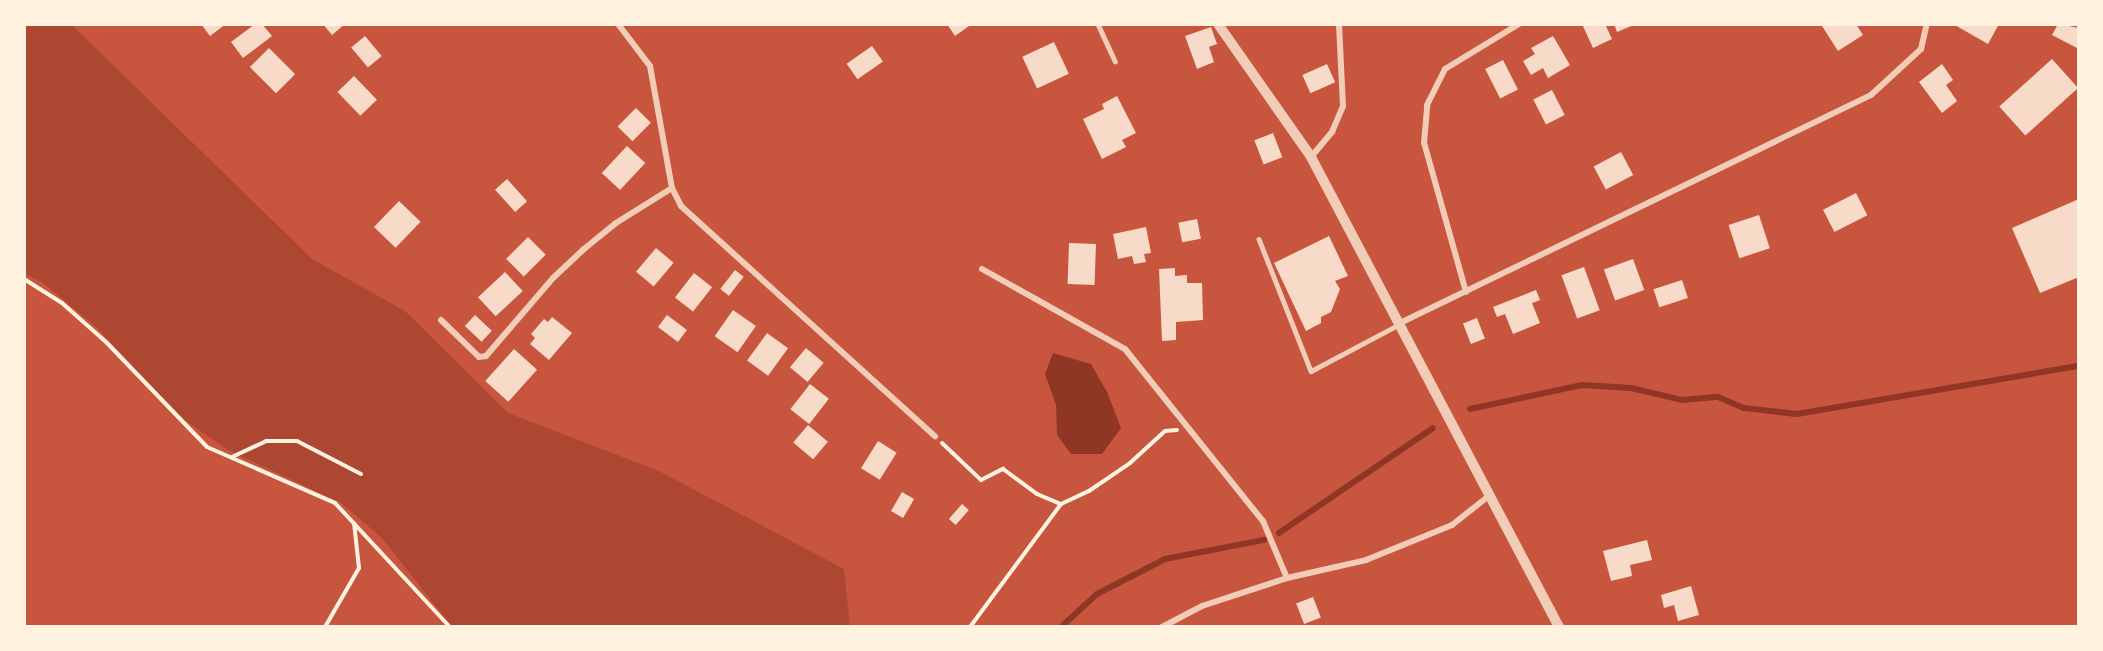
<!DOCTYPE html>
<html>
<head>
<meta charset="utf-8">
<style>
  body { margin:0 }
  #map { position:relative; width:2103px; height:651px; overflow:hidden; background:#c8553d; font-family:"DejaVu Sans",sans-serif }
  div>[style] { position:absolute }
  .green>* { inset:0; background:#ae4732 }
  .water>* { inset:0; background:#8f3625 }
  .stream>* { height:6px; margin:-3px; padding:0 3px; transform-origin:3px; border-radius:3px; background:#8f3625 }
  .building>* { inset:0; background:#f7dbc8; transform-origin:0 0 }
  .path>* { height:4px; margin:-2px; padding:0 2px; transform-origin:2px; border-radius:2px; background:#fff3e0 }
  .service>* { height:4.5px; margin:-2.25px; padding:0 2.25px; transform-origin:2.25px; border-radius:2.25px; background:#f1ccb7 }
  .minor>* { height:6px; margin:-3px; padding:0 3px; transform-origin:3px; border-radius:3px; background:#f1ccb7 }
  .tertiary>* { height:10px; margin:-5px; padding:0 5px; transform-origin:5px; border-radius:5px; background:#f1ccb7 }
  span { translate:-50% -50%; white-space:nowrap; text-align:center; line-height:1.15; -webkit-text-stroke:5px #fff3e0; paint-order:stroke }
  .frame { position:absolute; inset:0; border:26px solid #fff3e0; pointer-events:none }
</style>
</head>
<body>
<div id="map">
  <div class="green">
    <i style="clip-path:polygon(24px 24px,71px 24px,312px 259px,405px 311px,508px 413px,659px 471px,844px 569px,850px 627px,452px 627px,382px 538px,341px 503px,228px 450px,182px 418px,96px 327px,43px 283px,24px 273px)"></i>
  </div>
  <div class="water">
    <i style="clip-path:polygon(1053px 353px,1091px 364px,1107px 392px,1121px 428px,1102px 454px,1071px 454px,1057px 435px,1056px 405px,1045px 374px)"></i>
  </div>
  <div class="stream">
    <i style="left:1470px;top:409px;width:115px;rotate:-12.1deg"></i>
    <i style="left:1582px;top:385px;width:49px;rotate:3.5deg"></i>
    <i style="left:1631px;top:388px;width:52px;rotate:13.2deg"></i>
    <i style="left:1682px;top:400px;width:36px;rotate:-5deg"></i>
    <i style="left:1718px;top:397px;width:28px;rotate:23deg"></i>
    <i style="left:1744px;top:408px;width:53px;rotate:6.5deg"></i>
    <i style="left:1797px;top:414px;width:286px;rotate:-9.7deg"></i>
    <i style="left:1279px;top:533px;width:186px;rotate:-34.3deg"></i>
    <i style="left:1061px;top:627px;width:49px;rotate:-42.5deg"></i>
    <i style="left:1097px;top:594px;width:76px;rotate:-27.2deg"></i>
    <i style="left:1165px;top:559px;width:101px;rotate:-10.9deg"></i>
  </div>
  <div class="building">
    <i style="clip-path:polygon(201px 24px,226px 24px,210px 36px)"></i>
    <i style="clip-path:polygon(255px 24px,262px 24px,272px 36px,243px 58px,231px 42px)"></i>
    <i style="clip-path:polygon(323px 24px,345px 24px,332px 35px)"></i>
    <i style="clip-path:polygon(947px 24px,972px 24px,955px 36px)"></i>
    <i style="clip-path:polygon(1582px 24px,1605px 24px,1612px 39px,1593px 48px)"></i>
    <i style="clip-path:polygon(1614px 24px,1636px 24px,1617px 32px)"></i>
    <i style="clip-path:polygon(1825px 24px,1856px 24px,1863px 35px,1838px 51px,1822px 26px)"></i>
    <i style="clip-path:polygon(1953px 24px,1999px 24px,1988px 44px)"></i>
    <i style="clip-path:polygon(2058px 24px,2079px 28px,2079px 49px,2052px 35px)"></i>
    <i style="clip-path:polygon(1211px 27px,1217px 44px,1209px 47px,1214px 62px,1197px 69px,1185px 36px)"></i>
    <i style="left:365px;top:36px;width:26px;height:18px;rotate:50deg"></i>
    <i style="clip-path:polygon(1553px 36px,1570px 65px,1548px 78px,1543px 68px,1531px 75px,1523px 61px,1535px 54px,1531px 48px)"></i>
    <i style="left:1054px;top:42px;width:35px;height:35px;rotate:65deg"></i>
    <i style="left:872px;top:46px;width:19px;height:31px;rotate:55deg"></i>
    <i style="left:269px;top:48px;width:37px;height:27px;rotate:45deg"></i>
    <i style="left:2052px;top:59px;width:39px;height:71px;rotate:48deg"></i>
    <i style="left:1503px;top:60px;width:33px;height:20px;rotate:63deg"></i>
    <i style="left:1327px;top:64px;width:20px;height:27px;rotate:66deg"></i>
    <i style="clip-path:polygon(1942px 64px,1953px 80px,1946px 85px,1957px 101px,1942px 113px,1919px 82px)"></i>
    <i style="left:354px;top:76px;width:33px;height:23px;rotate:46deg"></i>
    <i style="left:1552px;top:90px;width:28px;height:21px;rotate:63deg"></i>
    <i style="clip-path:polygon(1117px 96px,1136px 133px,1122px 140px,1126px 147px,1102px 159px,1083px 119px,1104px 109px,1102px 104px)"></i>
    <i style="left:636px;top:108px;width:21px;height:26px;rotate:45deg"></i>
    <i style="left:1273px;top:133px;width:26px;height:20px;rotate:69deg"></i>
    <i style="left:627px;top:146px;width:25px;height:37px;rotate:43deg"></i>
    <i style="left:1621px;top:152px;width:26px;height:31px;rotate:62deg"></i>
    <i style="left:507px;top:179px;width:30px;height:16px;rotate:48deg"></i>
    <i style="left:1856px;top:193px;width:25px;height:37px;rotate:63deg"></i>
    <i style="clip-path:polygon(2079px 199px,2079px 277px,2040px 293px,2012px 228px)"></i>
    <i style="left:399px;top:201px;width:30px;height:36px;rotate:44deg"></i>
    <i style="left:1759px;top:215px;width:35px;height:32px;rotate:72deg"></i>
    <i style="left:1197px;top:219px;width:20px;height:19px;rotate:79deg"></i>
    <i style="clip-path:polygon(1146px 227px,1151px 253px,1144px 254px,1146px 262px,1134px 264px,1132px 256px,1118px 259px,1113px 234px)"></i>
    <i style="clip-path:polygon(1329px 236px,1348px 276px,1335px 281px,1340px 289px,1331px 312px,1321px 317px,1321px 323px,1306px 331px,1274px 263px)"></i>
    <i style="left:528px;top:237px;width:25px;height:31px;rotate:45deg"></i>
    <i style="left:1069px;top:243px;width:27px;height:41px;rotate:2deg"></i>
    <i style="left:656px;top:248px;width:23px;height:31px;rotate:40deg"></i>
    <i style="left:1633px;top:259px;width:33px;height:31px;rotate:70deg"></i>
    <i style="left:1584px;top:267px;width:46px;height:24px;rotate:70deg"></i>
    <i style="clip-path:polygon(1175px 268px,1175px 276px,1187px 275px,1187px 283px,1202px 283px,1203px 320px,1176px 322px,1176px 340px,1162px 341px,1159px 269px)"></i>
    <i style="left:735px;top:270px;width:11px;height:24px;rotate:38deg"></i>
    <i style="left:505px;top:272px;width:26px;height:37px;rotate:47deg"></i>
    <i style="left:694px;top:273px;width:23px;height:31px;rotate:38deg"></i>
    <i style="left:1682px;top:280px;width:19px;height:30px;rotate:72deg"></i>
    <i style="clip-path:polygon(1536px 290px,1540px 300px,1532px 303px,1540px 323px,1513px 334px,1505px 314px,1497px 317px,1493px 307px)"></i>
    <i style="left:733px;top:310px;width:28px;height:32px;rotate:35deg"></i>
    <i style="left:475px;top:315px;width:23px;height:15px;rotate:43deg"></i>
    <i style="left:667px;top:315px;width:25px;height:15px;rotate:37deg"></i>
    <i style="clip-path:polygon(552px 317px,572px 333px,549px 360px,530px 344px,535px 338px,531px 334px,544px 319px,548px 322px)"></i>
    <i style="left:1477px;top:318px;width:22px;height:15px;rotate:69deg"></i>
    <i style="left:767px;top:333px;width:26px;height:34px;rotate:36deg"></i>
    <i style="left:806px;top:348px;width:23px;height:25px;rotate:40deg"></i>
    <i style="left:514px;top:349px;width:31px;height:43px;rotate:42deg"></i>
    <i style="left:810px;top:384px;width:24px;height:32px;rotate:38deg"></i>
    <i style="left:808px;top:425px;width:26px;height:23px;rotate:40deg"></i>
    <i style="left:878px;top:441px;width:22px;height:32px;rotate:32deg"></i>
    <i style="left:902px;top:492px;width:14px;height:22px;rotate:30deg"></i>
    <i style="left:962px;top:504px;width:9px;height:20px;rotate:41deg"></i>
    <i style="clip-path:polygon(1647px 540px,1652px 560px,1630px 565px,1632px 576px,1611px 581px,1603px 551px)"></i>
    <i style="clip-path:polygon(1691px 586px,1699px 615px,1678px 621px,1674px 605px,1664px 608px,1661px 595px)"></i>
    <i style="left:1313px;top:597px;width:22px;height:18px;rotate:69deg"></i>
  </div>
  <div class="path">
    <i style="left:24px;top:279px;width:45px;rotate:32.3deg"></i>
    <i style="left:62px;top:303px;width:60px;rotate:41.6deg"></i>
    <i style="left:107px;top:343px;width:144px;rotate:46.1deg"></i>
    <i style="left:207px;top:447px;width:140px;rotate:23.6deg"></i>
    <i style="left:335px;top:503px;width:169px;rotate:47.2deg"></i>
    <i style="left:942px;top:443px;width:54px;rotate:43.5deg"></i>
    <i style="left:981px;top:480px;width:25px;rotate:-27deg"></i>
    <i style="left:1003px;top:469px;width:42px;rotate:36.3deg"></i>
    <i style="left:1037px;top:494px;width:26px;rotate:23deg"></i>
    <i style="left:232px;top:457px;width:38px;rotate:-25deg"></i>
    <i style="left:266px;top:441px;width:31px"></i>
    <i style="left:297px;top:441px;width:72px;rotate:27.3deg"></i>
    <i style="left:325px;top:627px;width:68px;rotate:-60deg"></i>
    <i style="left:359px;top:568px;width:45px;rotate:-96.3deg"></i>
    <i style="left:970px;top:627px;width:153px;rotate:-53.5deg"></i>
    <i style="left:1061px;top:504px;width:31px;rotate:-25deg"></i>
    <i style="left:1089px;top:491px;width:50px;rotate:-34.3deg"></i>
    <i style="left:1130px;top:463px;width:47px;rotate:-42.4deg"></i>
    <i style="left:1165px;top:431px;width:12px;rotate:-5deg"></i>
  </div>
  <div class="service">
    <i style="left:1098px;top:24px;width:41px;rotate:65.3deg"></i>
    <i style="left:1259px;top:239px;width:142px;rotate:68.5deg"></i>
    <i style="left:1311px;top:371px;width:98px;rotate:-27.9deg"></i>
  </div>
  <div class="minor">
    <i style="left:618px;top:24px;width:53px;rotate:52.7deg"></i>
    <i style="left:650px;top:66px;width:124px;rotate:79.8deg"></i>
    <i style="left:672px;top:188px;width:20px;rotate:63deg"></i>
    <i style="left:681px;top:206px;width:343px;rotate:42.2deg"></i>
    <i style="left:1311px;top:157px;width:33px;rotate:-50deg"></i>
    <i style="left:1332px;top:132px;width:28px;rotate:-67deg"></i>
    <i style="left:1343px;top:106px;width:82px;rotate:-92.8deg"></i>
    <i style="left:982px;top:269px;width:164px;rotate:29.2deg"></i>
    <i style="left:1125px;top:349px;width:221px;rotate:51.3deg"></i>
    <i style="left:1263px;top:521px;width:62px;rotate:67.2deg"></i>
    <i style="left:1466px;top:292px;width:155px;rotate:-105.7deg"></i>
    <i style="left:1424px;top:143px;width:38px;rotate:-85deg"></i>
    <i style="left:1427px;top:105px;width:40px;rotate:-63.4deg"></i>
    <i style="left:1445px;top:69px;width:87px;rotate:-31.3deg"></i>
    <i style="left:441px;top:320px;width:53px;rotate:44.2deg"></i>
    <i style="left:479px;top:357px;width:7px;rotate:-8deg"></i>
    <i style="left:486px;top:356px;width:103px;rotate:-49.3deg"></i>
    <i style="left:553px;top:278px;width:42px;rotate:-43.1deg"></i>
    <i style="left:584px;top:249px;width:41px;rotate:-39.1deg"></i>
    <i style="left:616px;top:223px;width:66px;rotate:-32deg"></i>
    <i style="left:1400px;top:323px;width:523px;rotate:-25.83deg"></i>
    <i style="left:1871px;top:95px;width:68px;rotate:-42.6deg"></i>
    <i style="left:1921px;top:49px;width:26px;rotate:-77deg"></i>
    <i style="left:1162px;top:627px;width:45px;rotate:-27.7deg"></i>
    <i style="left:1202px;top:606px;width:89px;rotate:-18.2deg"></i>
    <i style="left:1287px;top:578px;width:81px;rotate:-12.8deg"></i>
    <i style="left:1366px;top:560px;width:93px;rotate:-22.1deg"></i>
    <i style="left:1452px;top:525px;width:48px;rotate:-38.3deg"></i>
  </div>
  <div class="tertiary">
    <i style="left:1218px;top:24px;width:162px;rotate:55deg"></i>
    <i style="left:1311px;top:157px;width:531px;rotate:62.18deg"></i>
  </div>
  <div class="frame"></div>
</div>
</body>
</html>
